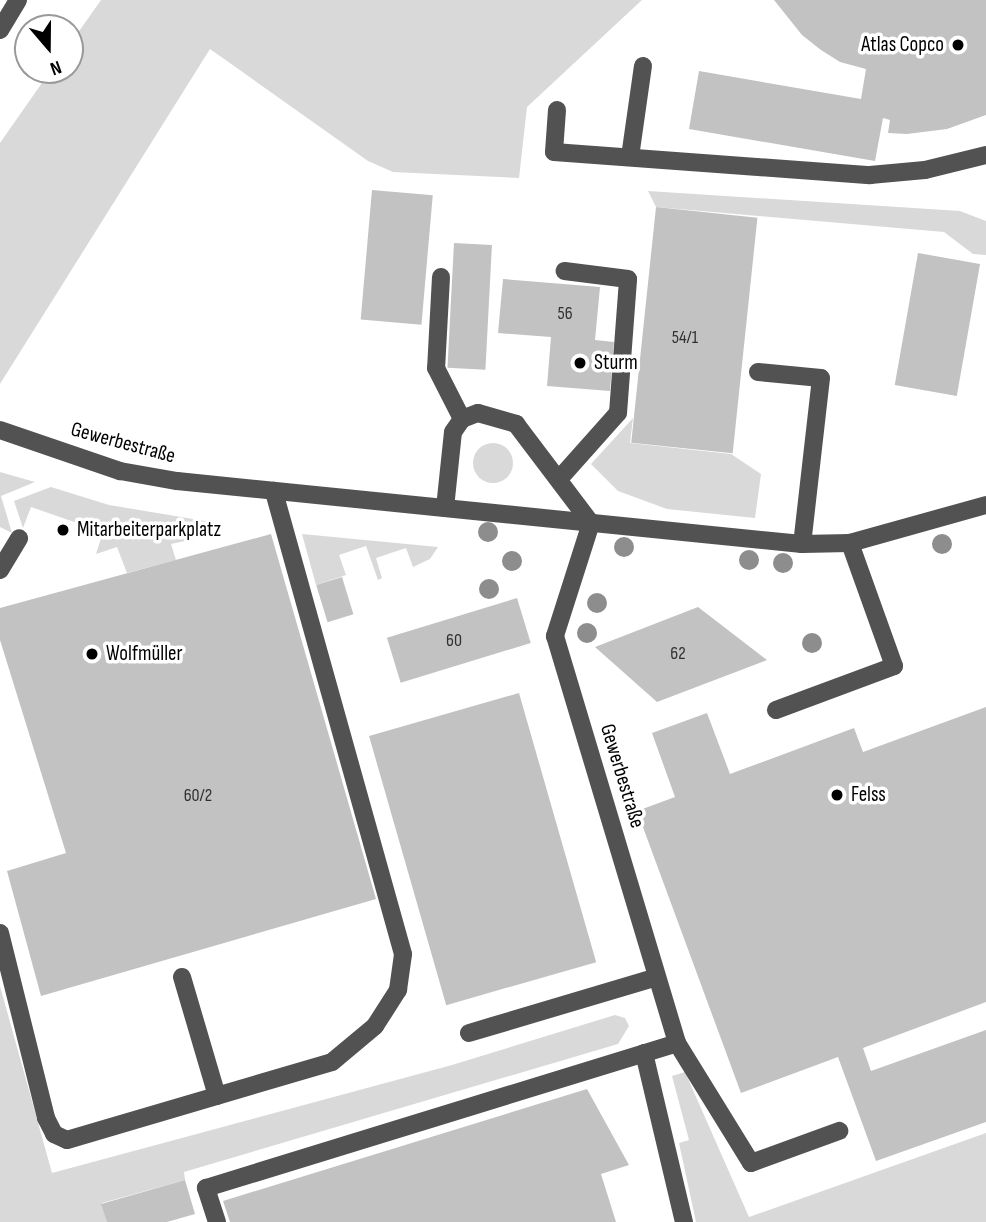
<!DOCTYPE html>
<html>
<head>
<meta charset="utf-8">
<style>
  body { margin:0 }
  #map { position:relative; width:986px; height:1222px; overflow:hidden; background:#fff; font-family:"Sofia Sans Condensed",sans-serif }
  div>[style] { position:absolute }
  .green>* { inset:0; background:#d9d9d9 }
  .round { border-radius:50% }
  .building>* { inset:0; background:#c2c2c2; transform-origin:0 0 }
  .minor>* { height:18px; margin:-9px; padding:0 9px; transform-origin:9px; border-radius:9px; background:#525252 }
  .trees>* { width:20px; height:20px; margin:-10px; border-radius:50%; background:#8d8d8d }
  .dots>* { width:19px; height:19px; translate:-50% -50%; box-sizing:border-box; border:4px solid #fff; border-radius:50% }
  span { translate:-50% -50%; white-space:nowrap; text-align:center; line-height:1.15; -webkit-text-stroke:7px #fff; paint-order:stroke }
  .number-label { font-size:18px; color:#303030 }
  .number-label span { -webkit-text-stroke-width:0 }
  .poi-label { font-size:21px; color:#000 }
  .right { translate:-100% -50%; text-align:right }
  .left { translate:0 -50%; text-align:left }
  .street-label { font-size:21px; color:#000 }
  .north { position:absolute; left:14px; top:14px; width:70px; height:70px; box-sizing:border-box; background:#fff; border:2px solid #999; border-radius:50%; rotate:160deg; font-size:19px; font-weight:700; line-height:28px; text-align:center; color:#000 }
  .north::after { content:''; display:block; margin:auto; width:24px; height:32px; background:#000; clip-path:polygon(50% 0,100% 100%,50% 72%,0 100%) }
</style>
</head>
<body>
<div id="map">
  <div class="green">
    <i style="clip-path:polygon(101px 0,642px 0,527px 107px,519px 178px,393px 172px,368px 161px,210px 49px,0 384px,0 143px,51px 70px,70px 70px,70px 44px)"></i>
    <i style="clip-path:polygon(648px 191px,960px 211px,986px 221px,986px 255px,973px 254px,944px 232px,656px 207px)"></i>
    <i style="clip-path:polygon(633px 418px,630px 443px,731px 454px,761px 474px,755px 518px,667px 509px,618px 491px,591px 464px)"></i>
    <i class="round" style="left:473px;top:443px;width:40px;height:40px"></i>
    <i style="clip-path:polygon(0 472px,35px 482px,1px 496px,12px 533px,0 527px)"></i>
    <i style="clip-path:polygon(51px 487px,109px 505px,217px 523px,217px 534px,171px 544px,176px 560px,127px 573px,117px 547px,96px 554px,103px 532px,31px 507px,23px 528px,14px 501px)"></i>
    <i style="clip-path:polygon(302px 534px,438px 547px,430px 559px,413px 567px,406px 548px,376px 558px,382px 578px,378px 580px,366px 546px,339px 555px,346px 575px,316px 585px)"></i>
    <i style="clip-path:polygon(0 986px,52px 1173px,452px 1065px,615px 1015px,625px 1018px,629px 1026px,618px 1044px,184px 1172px,185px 1180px,102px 1203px,107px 1222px,0 1222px)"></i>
    <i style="clip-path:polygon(685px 1072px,749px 1217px,986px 1133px,986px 1222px,696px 1222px,679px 1143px,689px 1140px,672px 1076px)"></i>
  </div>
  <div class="building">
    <i style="clip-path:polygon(774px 0,986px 0,986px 115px,947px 129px,907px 134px,888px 133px,890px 120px,883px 118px,875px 161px,689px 129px,699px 71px,861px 99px,866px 69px,840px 62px,821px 50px,802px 35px)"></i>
    <i style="left:372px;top:190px;width:61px;height:130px;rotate:5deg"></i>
    <i style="left:656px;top:207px;width:102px;height:237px;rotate:6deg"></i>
    <i style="left:454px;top:243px;width:38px;height:125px;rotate:3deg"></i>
    <i style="left:918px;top:253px;width:63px;height:134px;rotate:10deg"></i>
    <i style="clip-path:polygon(503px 279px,600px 287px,595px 340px,614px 342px,610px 391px,547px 386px,551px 337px,498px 333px)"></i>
    <i style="clip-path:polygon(271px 534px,376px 899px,41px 996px,7px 871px,66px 853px,0 640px,0 608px)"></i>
    <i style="left:342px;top:577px;width:39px;height:27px;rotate:73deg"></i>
    <i style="left:517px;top:598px;width:47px;height:136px;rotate:73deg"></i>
    <i style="clip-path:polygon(698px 607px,767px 660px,657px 702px,595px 647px)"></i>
    <i style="left:519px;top:693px;width:280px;height:156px;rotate:74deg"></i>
    <i style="clip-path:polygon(986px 707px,986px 1002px,863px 1048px,871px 1071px,986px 1030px,986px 1122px,876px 1161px,838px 1057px,741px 1093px,637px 811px,675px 797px,652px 733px,707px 713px,730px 774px,854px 728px,863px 752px)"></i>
    <i style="clip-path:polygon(587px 1089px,629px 1165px,601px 1174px,616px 1222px,230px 1222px,223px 1201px)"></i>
    <i style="clip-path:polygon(185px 1180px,195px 1214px,167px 1222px,107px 1222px,101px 1204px)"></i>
  </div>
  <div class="minor">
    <i style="left:0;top:30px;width:35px;rotate:-59deg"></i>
    <i style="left:557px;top:110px;width:42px;rotate:94.1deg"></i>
    <i style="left:554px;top:152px;width:317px;rotate:4.2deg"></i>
    <i style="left:870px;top:175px;width:55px;rotate:-5.2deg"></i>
    <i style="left:925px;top:170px;width:63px;rotate:-13.8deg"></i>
    <i style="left:630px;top:157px;width:92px;rotate:-81.9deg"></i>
    <i style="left:441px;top:277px;width:91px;rotate:93.1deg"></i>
    <i style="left:436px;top:368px;width:57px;rotate:63deg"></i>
    <i style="left:758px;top:372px;width:63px;rotate:5.4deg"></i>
    <i style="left:821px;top:378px;width:167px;rotate:96.5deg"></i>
    <i style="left:0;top:430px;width:127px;rotate:18.9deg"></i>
    <i style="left:120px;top:471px;width:58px;rotate:10deg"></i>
    <i style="left:177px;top:481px;width:628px;rotate:5.76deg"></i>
    <i style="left:802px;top:544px;width:48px;rotate:-1.2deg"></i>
    <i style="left:850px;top:543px;width:141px;rotate:-15.6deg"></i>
    <i style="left:560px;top:478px;width:87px;rotate:-48.3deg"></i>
    <i style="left:618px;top:413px;width:134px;rotate:-85.7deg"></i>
    <i style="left:628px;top:279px;width:64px;rotate:-172.8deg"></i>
    <i style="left:445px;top:508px;width:76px;rotate:-84deg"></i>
    <i style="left:453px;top:432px;width:16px;rotate:-55deg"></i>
    <i style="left:462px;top:419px;width:17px;rotate:-21deg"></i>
    <i style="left:478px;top:413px;width:40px;rotate:16deg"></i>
    <i style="left:516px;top:424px;width:124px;rotate:52.9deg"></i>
    <i style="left:591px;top:523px;width:119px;rotate:107.7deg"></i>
    <i style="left:555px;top:636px;width:425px;rotate:73.3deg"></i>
    <i style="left:677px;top:1043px;width:141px;rotate:58.3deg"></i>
    <i style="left:751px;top:1163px;width:94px;rotate:-20deg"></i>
    <i style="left:0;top:570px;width:37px;rotate:-59deg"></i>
    <i style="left:776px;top:710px;width:126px;rotate:-20.4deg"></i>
    <i style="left:894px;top:666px;width:131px;rotate:-109.7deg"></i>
    <i style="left:0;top:933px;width:191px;rotate:76deg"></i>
    <i style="left:46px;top:1118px;width:18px;rotate:63deg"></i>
    <i style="left:54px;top:1134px;width:14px;rotate:25deg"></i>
    <i style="left:67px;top:1140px;width:276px;rotate:-16.4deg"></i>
    <i style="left:332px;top:1062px;width:56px;rotate:-39.9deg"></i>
    <i style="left:375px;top:1026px;width:43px;rotate:-57.4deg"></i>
    <i style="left:398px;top:990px;width:36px;rotate:-82deg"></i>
    <i style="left:403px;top:954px;width:481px;rotate:-105.6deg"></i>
    <i style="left:182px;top:977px;width:124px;rotate:73.6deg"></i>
    <i style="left:469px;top:1033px;width:196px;rotate:-16.6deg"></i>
    <i style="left:644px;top:1053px;width:174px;rotate:76.7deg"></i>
    <i style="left:217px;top:1222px;width:36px;rotate:-108deg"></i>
    <i style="left:206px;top:1188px;width:493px;rotate:-17.1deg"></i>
  </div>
  <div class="trees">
    <i style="left:488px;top:532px"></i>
    <i style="left:942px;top:544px"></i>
    <i style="left:624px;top:547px"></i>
    <i style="left:749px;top:560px"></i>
    <i style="left:512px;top:561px"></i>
    <i style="left:783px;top:563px"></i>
    <i style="left:489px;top:589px"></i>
    <i style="left:597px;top:603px"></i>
    <i style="left:587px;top:633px"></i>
    <i style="left:812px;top:643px"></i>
  </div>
  <div class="dots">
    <i style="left:958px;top:45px;background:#000"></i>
    <i style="left:580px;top:363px;background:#000"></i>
    <i style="left:63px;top:530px;background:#000"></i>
    <i style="left:92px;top:654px;background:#000"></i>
    <i style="left:837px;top:795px;background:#000"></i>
  </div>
  <div class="number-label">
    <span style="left:565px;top:314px">56</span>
    <span style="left:685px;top:338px">54/1</span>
    <span style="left:454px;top:641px">60</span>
    <span style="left:678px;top:654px">62</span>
    <span style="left:198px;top:796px">60/2</span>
  </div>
  <div class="poi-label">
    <span class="right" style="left:944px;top:45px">Atlas Copco</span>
    <span class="left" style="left:594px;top:363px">Sturm</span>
    <span class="left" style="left:77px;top:530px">Mitarbeiterparkplatz</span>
    <span class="left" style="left:106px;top:654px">Wolfmüller</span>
    <span class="left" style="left:851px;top:795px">Felss</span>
  </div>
  <div class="street-label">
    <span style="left:123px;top:443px;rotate:15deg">Gewerbestraße</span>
    <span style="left:622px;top:776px;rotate:73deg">Gewerbestraße</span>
  </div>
  <div class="north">N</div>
</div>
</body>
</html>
